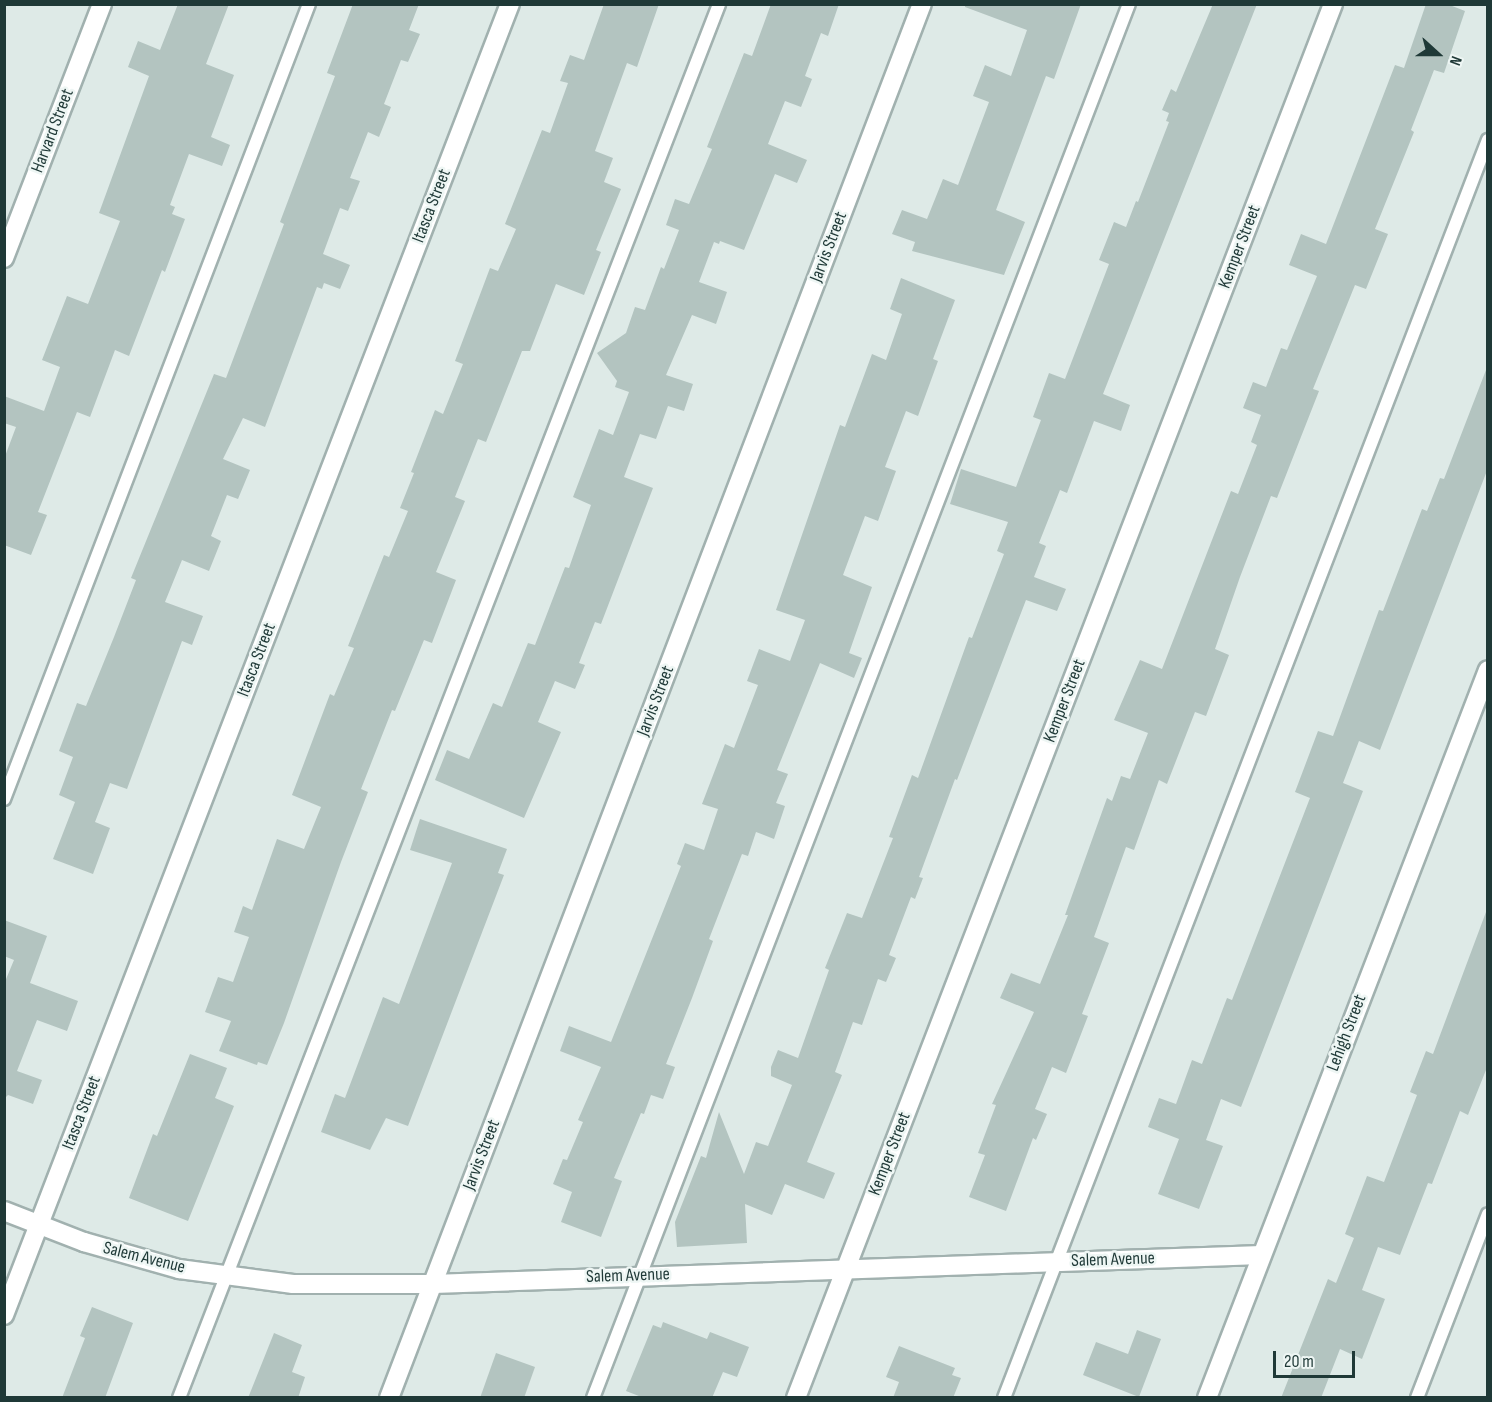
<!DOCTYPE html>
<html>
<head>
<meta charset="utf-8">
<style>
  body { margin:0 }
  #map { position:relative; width:1492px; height:1402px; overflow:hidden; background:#deeae7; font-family:"Sofia Sans Condensed",sans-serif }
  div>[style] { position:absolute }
  .building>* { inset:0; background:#b3c4c0 }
  .roads { filter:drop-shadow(2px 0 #a1b1af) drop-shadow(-2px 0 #a1b1af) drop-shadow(0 2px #a1b1af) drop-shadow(0 -2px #a1b1af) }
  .service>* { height:12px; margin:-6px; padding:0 6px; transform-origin:6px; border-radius:6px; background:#fff }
  .minor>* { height:18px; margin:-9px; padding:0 9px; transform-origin:9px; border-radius:9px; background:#fff }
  span { translate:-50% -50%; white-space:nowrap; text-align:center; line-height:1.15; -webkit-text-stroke:5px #eef6f4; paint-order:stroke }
  .street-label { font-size:18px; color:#1f3937 }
  .frame { position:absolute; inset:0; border:6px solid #1f3937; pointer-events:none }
  .north { position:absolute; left:1408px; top:24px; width:60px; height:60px; -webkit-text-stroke:4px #eef6f4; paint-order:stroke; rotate:111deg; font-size:16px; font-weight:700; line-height:24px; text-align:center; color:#1f3937 }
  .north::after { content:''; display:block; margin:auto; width:21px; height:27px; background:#1f3937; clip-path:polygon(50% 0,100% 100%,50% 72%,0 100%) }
  .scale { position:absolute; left:1273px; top:1351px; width:82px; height:27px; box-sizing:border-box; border:3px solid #1f3937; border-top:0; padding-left:8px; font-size:18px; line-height:21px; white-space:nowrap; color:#1f3937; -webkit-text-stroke:4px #eef6f4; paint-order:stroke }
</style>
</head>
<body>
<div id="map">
  <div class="building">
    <i style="clip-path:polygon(178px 4px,229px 4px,206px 64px,234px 75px,211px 137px,230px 145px,222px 166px,189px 154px,170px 205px,175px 207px,172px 214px,185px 219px,165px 272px,162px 270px,129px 356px,115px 350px,90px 417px,77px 412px,38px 512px,47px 515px,31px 555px,4px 545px,4px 459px,16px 427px,4px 423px,4px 396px,44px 411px,60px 367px,42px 360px,67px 296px,88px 304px,120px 221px,99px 213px,149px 76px,128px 67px,138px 41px,160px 50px)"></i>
    <i style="clip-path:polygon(353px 4px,419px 4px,409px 30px,420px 34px,408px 62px,401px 60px,384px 104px,391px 107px,379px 137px,368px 132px,350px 178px,360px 181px,348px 211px,340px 208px,323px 254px,350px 265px,340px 289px,324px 283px,322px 289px,317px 287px,265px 427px,243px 418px,223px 459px,250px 470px,238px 499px,227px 495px,211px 536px,221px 541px,209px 571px,182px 560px,165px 602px,203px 616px,192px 645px,182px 641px,127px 789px,110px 783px,95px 822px,110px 828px,93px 874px,53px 859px,75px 802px,59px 795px,73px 757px,59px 751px,77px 703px,86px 706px,114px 637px,136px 580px,131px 578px,214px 374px,226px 378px,284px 224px,280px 222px,335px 76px,327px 73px)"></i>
    <i style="clip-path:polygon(604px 4px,659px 4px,637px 67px,627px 63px,595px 151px,613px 158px,604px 182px,621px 189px,596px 250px,601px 252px,584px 295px,556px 284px,530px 351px,522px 351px,486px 442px,478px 439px,455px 497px,465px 501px,436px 572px,456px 580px,432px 643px,424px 640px,395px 711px,392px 710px,361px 789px,368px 792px,341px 862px,284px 1023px,267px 1065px,258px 1062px,257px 1065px,219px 1051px,231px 1021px,205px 1012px,218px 977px,233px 982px,249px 937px,234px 932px,243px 906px,252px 910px,277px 839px,304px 849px,321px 807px,292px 795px,330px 694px,334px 696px,354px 648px,348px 646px,384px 555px,389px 557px,408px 511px,400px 508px,414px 473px,411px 472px,435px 410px,443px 414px,463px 364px,455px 361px,490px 268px,498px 271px,516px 229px,505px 224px,542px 130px,550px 133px,568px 83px,560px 81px,570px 55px,584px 60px)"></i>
    <i style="clip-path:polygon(771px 4px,839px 4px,828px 36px,821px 33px,805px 76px,812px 79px,801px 107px,785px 101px,768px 144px,807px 160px,797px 183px,775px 174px,744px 250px,720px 241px,719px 244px,714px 242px,699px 282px,727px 292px,716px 324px,692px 315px,666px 375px,693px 384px,684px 411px,668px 406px,656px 439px,640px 434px,624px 477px,653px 488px,601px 624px,595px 622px,579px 663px,585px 665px,575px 689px,555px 681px,538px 722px,561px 732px,524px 818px,435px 780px,447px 750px,469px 759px,493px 703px,502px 707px,528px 643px,535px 645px,565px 567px,569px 568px,591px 505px,573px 497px,599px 429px,613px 435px,629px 392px,615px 387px,617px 381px,597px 353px,626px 333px,635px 307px,645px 310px,661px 267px,664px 269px,679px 230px,666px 225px,675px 199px,689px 204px,712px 149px,707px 147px,744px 53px,752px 56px)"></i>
    <i style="clip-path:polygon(965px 4px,1081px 4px,1054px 79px,1046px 76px,996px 210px,1025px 222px,1004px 275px,912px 251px,915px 242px,892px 234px,902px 210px,927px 219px,943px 179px,958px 185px,989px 102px,973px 96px,985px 65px,1011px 76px,1027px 30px,965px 7px)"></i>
    <i style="clip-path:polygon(1213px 4px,1257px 4px,1103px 394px,1130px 405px,1121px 431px,1094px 421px,1067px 493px,1060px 490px,1039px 543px,1046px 546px,1034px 577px,1066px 589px,1057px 611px,1026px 600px,957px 780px,955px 779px,919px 877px,923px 878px,915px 899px,911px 897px,889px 955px,896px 958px,886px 982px,878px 979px,862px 1025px,853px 1022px,835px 1072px,842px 1075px,807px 1162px,835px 1173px,824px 1199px,785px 1184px,772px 1215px,745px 1204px,747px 1243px,677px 1247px,675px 1222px,701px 1156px,706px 1158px,719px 1112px,744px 1174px,756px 1142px,768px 1146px,792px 1085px,771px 1076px,771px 1067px,778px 1050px,798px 1058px,829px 970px,825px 968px,847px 913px,862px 918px,893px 838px,889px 837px,912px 775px,918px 778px,969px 637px,972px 638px,1004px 554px,997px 551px,1008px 522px,950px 504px,961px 469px,1016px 487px,1041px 420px,1033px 417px,1049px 373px,1065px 379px,1109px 264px,1099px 260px,1114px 222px,1126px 227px,1136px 201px,1138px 202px,1169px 122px,1166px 121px,1169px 113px,1162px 110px,1171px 89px,1176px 92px)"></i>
    <i style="clip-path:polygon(1426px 4px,1447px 4px,1465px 11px,1444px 73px,1434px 70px,1411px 130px,1414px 132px,1375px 229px,1388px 234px,1366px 289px,1355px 285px,1313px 389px,1319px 391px,1277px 498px,1271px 496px,1240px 577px,1215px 649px,1229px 655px,1206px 716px,1195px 712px,1167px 784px,1159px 780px,1134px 850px,1126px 847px,1094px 937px,1109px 943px,1082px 1014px,1088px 1016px,1066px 1073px,1052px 1067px,1035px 1109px,1047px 1114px,1036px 1140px,1033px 1138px,1006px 1211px,969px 1197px,985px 1155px,978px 1153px,996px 1105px,992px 1104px,1034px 1012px,1000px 998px,1011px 973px,1040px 984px,1068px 915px,1065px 915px,1107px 798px,1112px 801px,1121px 776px,1130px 779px,1148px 733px,1114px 720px,1140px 660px,1162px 669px,1231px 491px,1238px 494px,1257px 445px,1251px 442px,1261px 415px,1243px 408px,1253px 382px,1266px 387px,1281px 348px,1287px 350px,1317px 276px,1289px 265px,1301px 234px,1326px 244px,1395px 65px,1404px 68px)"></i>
    <i style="clip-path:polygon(901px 278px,955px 300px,933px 359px,938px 361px,918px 416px,906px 411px,885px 467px,896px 471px,878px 521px,865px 516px,843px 575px,872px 587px,849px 653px,862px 658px,854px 678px,820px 663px,777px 770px,788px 774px,776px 803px,785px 806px,774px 839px,756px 832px,748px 856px,742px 854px,709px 939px,713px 941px,692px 998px,666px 1064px,675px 1067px,663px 1099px,651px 1095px,644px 1114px,641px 1113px,614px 1178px,622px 1181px,601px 1237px,561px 1222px,572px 1192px,553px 1184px,563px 1159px,567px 1160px,583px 1122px,578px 1120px,601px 1067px,560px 1051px,569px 1026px,611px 1042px,681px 866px,677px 864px,685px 843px,704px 850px,718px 809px,702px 804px,725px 744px,734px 748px,758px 685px,747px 681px,759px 649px,790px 661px,805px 620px,776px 610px,840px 425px,845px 427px,872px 354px,886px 360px,902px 314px,890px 309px)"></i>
    <i style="clip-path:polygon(1486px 370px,1488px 468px,1380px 750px,1359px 741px,1343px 783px,1363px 791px,1241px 1107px,1221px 1099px,1206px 1140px,1223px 1146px,1199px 1209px,1158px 1194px,1179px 1139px,1148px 1127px,1159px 1098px,1176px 1104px,1192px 1060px,1202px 1064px,1227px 998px,1232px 1000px,1310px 798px,1295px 792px,1318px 731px,1333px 736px,1379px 610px,1383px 611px,1422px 509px,1427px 511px,1440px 478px,1444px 479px)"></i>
    <i style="clip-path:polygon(420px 819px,507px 849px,498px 873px,504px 875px,408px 1126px,386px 1118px,370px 1150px,321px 1132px,335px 1094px,345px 1098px,383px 997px,399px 1004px,452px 863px,410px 850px)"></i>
    <i style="clip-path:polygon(1486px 912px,1488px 1065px,1468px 1115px,1460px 1111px,1432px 1184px,1428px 1183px,1400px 1255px,1378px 1247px,1362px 1290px,1385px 1299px,1362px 1359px,1340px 1349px,1321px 1398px,1281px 1398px,1328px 1279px,1336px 1283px,1354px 1238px,1345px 1234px,1367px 1176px,1384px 1182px,1417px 1095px,1410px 1092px,1426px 1051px,1433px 1054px)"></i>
    <i style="clip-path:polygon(4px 920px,47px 936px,30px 983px,78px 1001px,67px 1031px,37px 1020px,17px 1071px,42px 1080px,33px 1104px,8px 1095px,4px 1099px,4px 984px,14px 960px,4px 956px)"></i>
    <i style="clip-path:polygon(190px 1054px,227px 1068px,215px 1098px,234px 1106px,188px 1221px,129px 1198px,153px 1134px,157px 1136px)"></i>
    <i style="clip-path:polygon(92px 1307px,133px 1323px,105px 1398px,62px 1398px,85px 1338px,80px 1336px)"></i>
    <i style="clip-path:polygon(663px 1322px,707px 1339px,710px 1332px,749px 1347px,737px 1377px,723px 1372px,712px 1398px,644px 1398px,626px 1391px,653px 1325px,661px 1328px)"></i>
    <i style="clip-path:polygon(1137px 1330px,1161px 1339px,1139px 1397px,1083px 1375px,1096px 1342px,1128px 1354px)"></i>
    <i style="clip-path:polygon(274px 1333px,302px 1345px,292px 1372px,305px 1377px,298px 1398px,248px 1398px)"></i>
    <i style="clip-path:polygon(899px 1346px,955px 1368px,952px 1375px,961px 1378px,953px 1398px,893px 1398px,899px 1382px,886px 1377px)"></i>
    <i style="clip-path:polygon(496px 1353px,535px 1367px,524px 1398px,480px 1398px)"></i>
  </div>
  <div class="roads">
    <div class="service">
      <i style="left:4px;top:799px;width:851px;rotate:-69.01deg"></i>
      <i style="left:179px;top:1398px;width:1495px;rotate:-68.82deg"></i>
      <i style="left:593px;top:1398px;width:1493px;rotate:-68.97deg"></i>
      <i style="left:1004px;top:1398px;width:1348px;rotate:-68.96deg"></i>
      <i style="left:1417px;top:1398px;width:197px;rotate:-68.9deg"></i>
    </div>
    <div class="minor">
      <i style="left:4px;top:258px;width:272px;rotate:-68.9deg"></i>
      <i style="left:4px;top:1211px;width:86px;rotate:21.2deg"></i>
      <i style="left:84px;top:1242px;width:99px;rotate:15.9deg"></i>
      <i style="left:179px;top:1269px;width:115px;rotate:7.5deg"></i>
      <i style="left:293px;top:1284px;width:140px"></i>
      <i style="left:433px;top:1284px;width:829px;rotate:-2.01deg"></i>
      <i style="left:4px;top:1315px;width:1405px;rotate:-68.9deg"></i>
      <i style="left:389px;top:1398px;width:1492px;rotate:-69.08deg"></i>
      <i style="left:796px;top:1398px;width:1494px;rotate:-68.93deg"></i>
      <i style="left:1207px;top:1398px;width:780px;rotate:-68.89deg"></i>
    </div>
  </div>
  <div class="street-label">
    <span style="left:53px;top:131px;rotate:-69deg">Harvard Street</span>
    <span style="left:432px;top:206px;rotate:-69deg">Itasca Street</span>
    <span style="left:829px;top:247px;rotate:-69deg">Jarvis Street</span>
    <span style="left:1240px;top:247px;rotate:-69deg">Kemper Street</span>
    <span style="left:257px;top:660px;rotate:-69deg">Itasca Street</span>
    <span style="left:656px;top:701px;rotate:-69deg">Jarvis Street</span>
    <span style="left:1065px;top:701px;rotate:-69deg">Kemper Street</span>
    <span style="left:1347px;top:1033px;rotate:-69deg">Lehigh Street</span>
    <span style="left:82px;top:1113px;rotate:-69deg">Itasca Street</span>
    <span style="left:890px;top:1154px;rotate:-69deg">Kemper Street</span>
    <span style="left:482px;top:1155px;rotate:-69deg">Jarvis Street</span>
    <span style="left:144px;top:1258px;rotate:14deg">Salem Avenue</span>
    <span style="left:1113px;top:1260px;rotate:-2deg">Salem Avenue</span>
    <span style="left:628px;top:1276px;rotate:-2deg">Salem Avenue</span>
  </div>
  <div class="frame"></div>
  <div class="north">N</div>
  <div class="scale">20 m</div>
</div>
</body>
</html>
